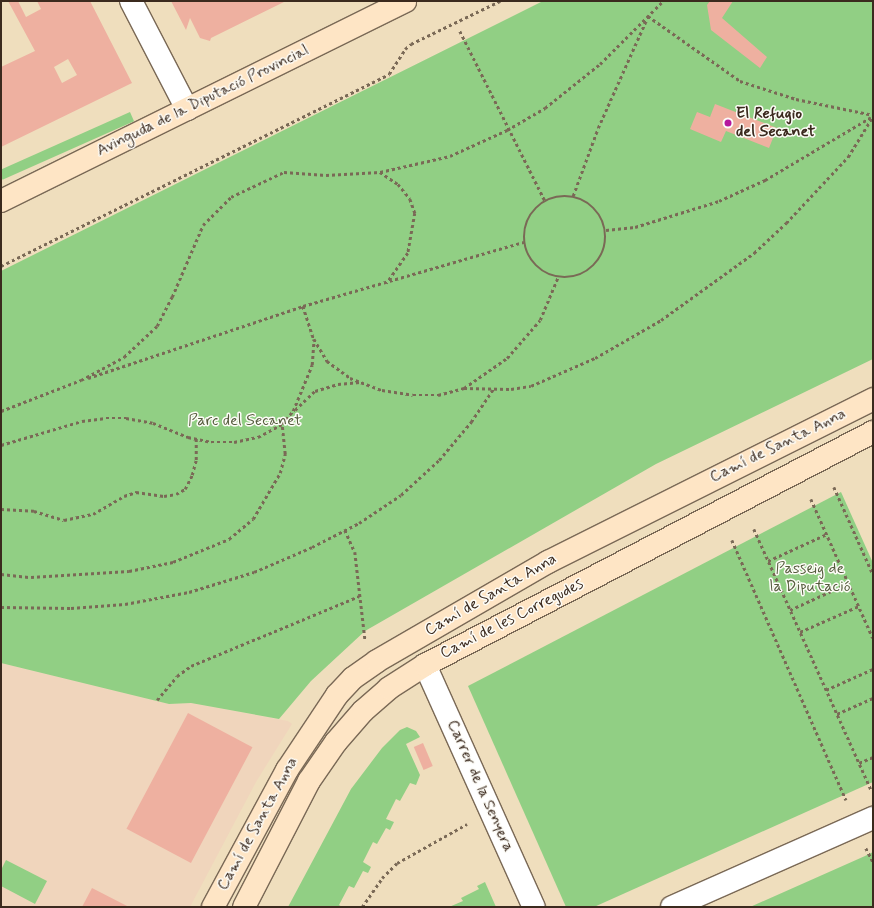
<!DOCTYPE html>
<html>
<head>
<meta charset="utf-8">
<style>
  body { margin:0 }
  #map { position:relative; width:874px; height:908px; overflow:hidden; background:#efdebd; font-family:Mynerve,sans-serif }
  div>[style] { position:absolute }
  .built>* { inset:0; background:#f0d5bc }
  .green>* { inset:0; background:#91cf84; transform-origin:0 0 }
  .building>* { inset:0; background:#eeb0a0; transform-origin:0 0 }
  .path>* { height:2.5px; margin-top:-1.25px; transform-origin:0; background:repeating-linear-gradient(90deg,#7a6956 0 3px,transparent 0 6px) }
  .path>.ring { margin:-1.25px; padding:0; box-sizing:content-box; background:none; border:2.5px solid #7a6956; border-radius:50% }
  .roads { filter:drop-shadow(1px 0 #7a6956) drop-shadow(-1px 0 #7a6956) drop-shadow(0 1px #7a6956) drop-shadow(0 -1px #7a6956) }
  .street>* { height:22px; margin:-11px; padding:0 11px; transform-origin:11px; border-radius:11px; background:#fff }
  .secondary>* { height:22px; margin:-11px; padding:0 11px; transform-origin:11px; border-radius:11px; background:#fee5c5 }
  .dots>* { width:11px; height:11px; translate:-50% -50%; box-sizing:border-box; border:2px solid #fdfcf7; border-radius:50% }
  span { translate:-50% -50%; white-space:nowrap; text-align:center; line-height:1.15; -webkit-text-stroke:3px #fdfcf7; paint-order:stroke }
  .street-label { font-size:16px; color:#3b2a1e }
  .poi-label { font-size:16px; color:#3b2a1e; font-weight:700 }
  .left { translate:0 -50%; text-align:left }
  .park-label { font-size:16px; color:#555c3d }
  .frame { position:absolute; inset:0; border:2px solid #3b2a1e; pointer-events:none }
</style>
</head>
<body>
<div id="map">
  <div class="built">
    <i style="clip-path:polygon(1px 663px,169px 704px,191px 703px,288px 721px,292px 724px,256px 782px,190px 907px,1px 907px)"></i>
  </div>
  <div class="green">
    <i style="clip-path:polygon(543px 1px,873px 1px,873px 359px,656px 464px,365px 631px,311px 681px,279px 719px,191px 703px,169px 704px,1px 663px,1px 271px)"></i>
    <i style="left:130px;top:112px;width:10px;height:144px;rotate:66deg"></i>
    <i style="clip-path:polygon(841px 492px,873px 563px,873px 782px,594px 907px,566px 907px,468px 686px)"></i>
    <i style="clip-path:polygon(407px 727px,416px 731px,420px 737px,406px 744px,420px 775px,416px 785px,410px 783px,400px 801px,396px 799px,386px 819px,394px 822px,390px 830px,386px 828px,377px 844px,373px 842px,363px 862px,371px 867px,368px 873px,363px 871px,354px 888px,349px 886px,339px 905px,342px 907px,288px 907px,351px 789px,382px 748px,400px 730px)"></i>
    <i style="clip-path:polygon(873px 852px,873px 907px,750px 907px,865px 856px)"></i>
    <i style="clip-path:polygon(6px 860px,47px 881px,35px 904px,1px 886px,1px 870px)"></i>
    <i style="clip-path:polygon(485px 882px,496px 907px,449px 907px,463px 901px,461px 898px,479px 889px,477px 886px)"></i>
  </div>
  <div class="building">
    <i style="clip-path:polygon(evenodd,8px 1px,18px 1px,26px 17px,41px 9px,37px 1px,90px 1px,132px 83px,1px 147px,1px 67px,35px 51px,8px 1px,68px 59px,77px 75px,62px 83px,54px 67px,68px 59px)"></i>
    <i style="clip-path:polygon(171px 1px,286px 1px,211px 38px,210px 41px,200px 38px,190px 18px,186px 30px)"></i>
    <i style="clip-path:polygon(710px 1px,733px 1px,722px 18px,767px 57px,760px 68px,711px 30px,707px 5px)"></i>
    <i style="clip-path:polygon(715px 104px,777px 128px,769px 148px,726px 131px,721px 142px,690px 129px,697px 112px,710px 117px)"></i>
    <i style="left:188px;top:713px;width:73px;height:131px;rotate:28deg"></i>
    <i style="left:423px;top:743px;width:25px;height:10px;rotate:67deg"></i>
    <i style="clip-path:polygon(92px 888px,129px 907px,82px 907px)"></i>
  </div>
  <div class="path">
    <i style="left:460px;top:31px;width:190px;rotate:63.4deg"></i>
    <i style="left:380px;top:172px;width:22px;rotate:34deg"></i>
    <i style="left:398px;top:184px;width:19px;rotate:51deg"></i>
    <i style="left:410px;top:199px;width:15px;rotate:70deg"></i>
    <i style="left:415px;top:213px;width:41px;rotate:99.9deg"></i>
    <i style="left:408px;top:253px;width:37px;rotate:125deg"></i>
    <i style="left:573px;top:196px;width:72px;rotate:-69.8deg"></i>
    <i style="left:598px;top:128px;width:123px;rotate:-65.9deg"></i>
    <i style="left:648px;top:16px;width:113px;rotate:35.2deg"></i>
    <i style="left:740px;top:81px;width:59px;rotate:17.8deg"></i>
    <i style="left:796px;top:99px;width:79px;rotate:11.7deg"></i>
    <i class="ring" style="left:524px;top:196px;width:79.5px;height:79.5px"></i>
    <i style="left:606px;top:230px;width:29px;rotate:-6deg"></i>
    <i style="left:635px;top:227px;width:88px;rotate:-17.2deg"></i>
    <i style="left:719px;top:201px;width:51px;rotate:-24.5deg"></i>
    <i style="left:765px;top:180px;width:123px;rotate:-30.7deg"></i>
    <i style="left:1px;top:266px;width:433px;rotate:-26.3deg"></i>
    <i style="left:389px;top:74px;width:30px;rotate:-57deg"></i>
    <i style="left:405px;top:49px;width:8px;rotate:-40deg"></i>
    <i style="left:411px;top:44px;width:99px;rotate:-25.8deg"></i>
    <i style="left:303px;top:306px;width:35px;rotate:72deg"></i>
    <i style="left:314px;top:339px;width:26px;rotate:59deg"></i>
    <i style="left:327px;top:361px;width:29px;rotate:36deg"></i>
    <i style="left:350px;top:378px;width:34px;rotate:21deg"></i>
    <i style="left:382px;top:390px;width:31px;rotate:9deg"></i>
    <i style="left:413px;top:395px;width:25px"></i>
    <i style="left:438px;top:395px;width:27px;rotate:-15deg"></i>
    <i style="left:464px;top:388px;width:52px;rotate:-34.9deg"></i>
    <i style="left:507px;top:358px;width:50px;rotate:-49deg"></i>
    <i style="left:540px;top:320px;width:47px;rotate:-67.3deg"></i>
    <i style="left:88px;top:378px;width:227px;rotate:-18.5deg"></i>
    <i style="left:303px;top:306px;width:230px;rotate:-16.2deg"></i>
    <i style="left:464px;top:388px;width:47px;rotate:1.2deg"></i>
    <i style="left:511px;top:389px;width:20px;rotate:-9deg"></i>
    <i style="left:531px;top:386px;width:70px;rotate:-23.6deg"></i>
    <i style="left:595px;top:358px;width:76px;rotate:-29.9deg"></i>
    <i style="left:661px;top:320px;width:115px;rotate:-35.8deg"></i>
    <i style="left:754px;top:253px;width:44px;rotate:-43.2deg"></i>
    <i style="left:786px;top:223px;width:91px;rotate:-46.8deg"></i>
    <i style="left:848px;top:157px;width:48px;rotate:-58.6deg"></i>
    <i style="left:295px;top:410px;width:28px;rotate:-44deg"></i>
    <i style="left:315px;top:391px;width:24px;rotate:-17deg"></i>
    <i style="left:338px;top:384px;width:22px;rotate:-5deg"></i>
    <i style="left:1px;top:411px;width:86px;rotate:-21.2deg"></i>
    <i style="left:81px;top:380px;width:49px;rotate:-28.1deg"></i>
    <i style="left:124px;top:357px;width:45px;rotate:-43.2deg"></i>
    <i style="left:157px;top:326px;width:33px;rotate:-63deg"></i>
    <i style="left:172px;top:297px;width:78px;rotate:-66.7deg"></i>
    <i style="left:203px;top:225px;width:40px;rotate:-45deg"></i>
    <i style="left:231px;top:197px;width:59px;rotate:-25.3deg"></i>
    <i style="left:284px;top:172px;width:42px;rotate:4.1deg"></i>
    <i style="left:326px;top:175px;width:54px;rotate:-3.2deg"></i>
    <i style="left:380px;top:172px;width:72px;rotate:-12.9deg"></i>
    <i style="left:450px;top:156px;width:63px;rotate:-24.5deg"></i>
    <i style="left:507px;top:130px;width:44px;rotate:-30.1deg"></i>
    <i style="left:545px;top:108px;width:70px;rotate:-38.7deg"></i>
    <i style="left:600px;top:64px;width:89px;rotate:-45deg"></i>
    <i style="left:1px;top:445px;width:84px;rotate:-16.5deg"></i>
    <i style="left:82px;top:421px;width:24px;rotate:-7deg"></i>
    <i style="left:106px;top:418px;width:20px"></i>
    <i style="left:126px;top:418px;width:27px;rotate:10deg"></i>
    <i style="left:153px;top:423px;width:38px;rotate:22deg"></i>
    <i style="left:188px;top:437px;width:24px;rotate:12deg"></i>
    <i style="left:211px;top:442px;width:23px"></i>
    <i style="left:234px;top:442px;width:25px;rotate:-12deg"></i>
    <i style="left:258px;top:437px;width:27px;rotate:-28deg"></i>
    <i style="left:282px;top:424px;width:17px;rotate:-50deg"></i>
    <i style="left:293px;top:411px;width:50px;rotate:-67.6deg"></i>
    <i style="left:312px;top:365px;width:26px;rotate:-86deg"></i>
    <i style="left:834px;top:487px;width:95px;rotate:65.9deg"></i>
    <i style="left:811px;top:499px;width:152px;rotate:66deg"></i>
    <i style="left:1px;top:509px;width:33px;rotate:3deg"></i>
    <i style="left:34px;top:511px;width:31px;rotate:17deg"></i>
    <i style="left:64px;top:520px;width:30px;rotate:-12deg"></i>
    <i style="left:93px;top:514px;width:36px;rotate:-30deg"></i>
    <i style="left:124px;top:496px;width:13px;rotate:-18deg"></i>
    <i style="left:136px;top:492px;width:28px;rotate:8deg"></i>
    <i style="left:164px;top:496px;width:12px;rotate:-9deg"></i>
    <i style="left:176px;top:494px;width:10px;rotate:-29deg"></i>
    <i style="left:185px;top:489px;width:16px;rotate:-63deg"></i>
    <i style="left:192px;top:475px;width:16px;rotate:-75deg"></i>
    <i style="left:196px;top:460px;width:22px;rotate:-90deg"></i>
    <i style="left:754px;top:529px;width:285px;rotate:65.8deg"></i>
    <i style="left:345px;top:530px;width:24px;rotate:66deg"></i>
    <i style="left:355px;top:552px;width:88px;rotate:83.4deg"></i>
    <i style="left:732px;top:540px;width:284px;rotate:66.3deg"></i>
    <i style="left:768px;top:561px;width:65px;rotate:-24.6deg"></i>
    <i style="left:1px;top:574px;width:30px;rotate:6deg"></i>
    <i style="left:31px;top:577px;width:98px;rotate:-3.5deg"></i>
    <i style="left:129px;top:571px;width:45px;rotate:-11.6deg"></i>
    <i style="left:173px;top:562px;width:61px;rotate:-22.3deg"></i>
    <i style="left:229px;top:539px;width:31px;rotate:-40deg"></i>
    <i style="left:253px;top:519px;width:53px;rotate:-59.6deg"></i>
    <i style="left:280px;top:473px;width:20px;rotate:-75deg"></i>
    <i style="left:285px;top:454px;width:30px;rotate:-96deg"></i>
    <i style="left:1px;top:607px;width:70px;rotate:0.8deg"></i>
    <i style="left:71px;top:608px;width:54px;rotate:-4.2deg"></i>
    <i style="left:125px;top:604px;width:65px;rotate:-10.6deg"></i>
    <i style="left:189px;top:592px;width:68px;rotate:-17.1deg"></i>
    <i style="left:254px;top:572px;width:63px;rotate:-23.3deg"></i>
    <i style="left:312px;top:547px;width:53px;rotate:-27.1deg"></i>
    <i style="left:359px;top:523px;width:50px;rotate:-33.7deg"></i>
    <i style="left:401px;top:495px;width:52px;rotate:-42.6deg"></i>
    <i style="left:439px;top:460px;width:50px;rotate:-49.9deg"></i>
    <i style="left:471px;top:422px;width:40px;rotate:-56deg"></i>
    <i style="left:790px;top:610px;width:65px;rotate:-24.6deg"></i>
    <i style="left:800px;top:632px;width:64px;rotate:-23.8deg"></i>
    <i style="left:826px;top:690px;width:51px;rotate:-24.1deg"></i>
    <i style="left:157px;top:700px;width:31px;rotate:-50deg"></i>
    <i style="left:177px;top:676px;width:17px;rotate:-36deg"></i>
    <i style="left:191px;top:666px;width:182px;rotate:-22.6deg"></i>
    <i style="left:837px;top:714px;width:39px;rotate:-24deg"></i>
    <i style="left:859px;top:763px;width:15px;rotate:-23deg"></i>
    <i style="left:866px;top:848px;width:16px;rotate:63deg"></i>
    <i style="left:362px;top:907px;width:35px;rotate:-55deg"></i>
    <i style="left:382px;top:878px;width:21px;rotate:-45deg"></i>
    <i style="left:397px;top:863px;width:80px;rotate:-29.1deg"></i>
  </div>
  <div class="roads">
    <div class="street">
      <i style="left:131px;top:1px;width:122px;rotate:62.6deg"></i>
      <i style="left:425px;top:665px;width:265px;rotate:65.8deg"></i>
      <i style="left:672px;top:907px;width:220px;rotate:-23.9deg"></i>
    </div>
    <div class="secondary">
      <i style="left:1px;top:201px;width:451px;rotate:-26.3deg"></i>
      <i style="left:213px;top:907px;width:156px;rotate:-61.6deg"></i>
      <i style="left:287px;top:770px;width:90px;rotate:-56.3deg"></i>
      <i style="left:337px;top:695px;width:23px;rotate:-47deg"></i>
      <i style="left:353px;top:678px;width:29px;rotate:-35deg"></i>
      <i style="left:377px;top:661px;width:198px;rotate:-30.1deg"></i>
      <i style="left:548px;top:562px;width:364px;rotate:-26.6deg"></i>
      <i style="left:244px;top:907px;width:142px;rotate:-62.7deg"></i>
      <i style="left:309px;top:781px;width:47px;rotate:-55.3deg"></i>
      <i style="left:336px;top:742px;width:41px;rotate:-48.9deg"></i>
      <i style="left:363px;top:711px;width:35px;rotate:-41deg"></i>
      <i style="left:389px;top:688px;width:43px;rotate:-32.6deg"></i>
      <i style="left:425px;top:665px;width:505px;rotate:-27.48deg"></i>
    </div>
  </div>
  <div class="dots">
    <i style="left:728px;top:123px;background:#b5179e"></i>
  </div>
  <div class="street-label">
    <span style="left:203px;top:101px;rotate:-26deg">Avinguda de la Diputació Provincial</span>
    <span style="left:778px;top:446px;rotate:-26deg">Camí de Santa Anna</span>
    <span style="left:491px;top:595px;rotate:-30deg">Camí de Santa Anna</span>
    <span style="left:512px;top:619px;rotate:-27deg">Camí de les Corregudes</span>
    <span style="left:480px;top:786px;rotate:66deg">Carrer de la Senyera</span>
    <span style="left:258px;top:824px;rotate:-61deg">Camí de Santa Anna</span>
  </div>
  <div class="poi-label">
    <span class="left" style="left:736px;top:123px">El Refugio<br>del Secanet</span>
  </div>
  <div class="park-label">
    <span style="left:245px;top:421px">Parc del Secanet</span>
    <span style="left:810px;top:578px">Passeig de<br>la Diputació</span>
  </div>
  <div class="frame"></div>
</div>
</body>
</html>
